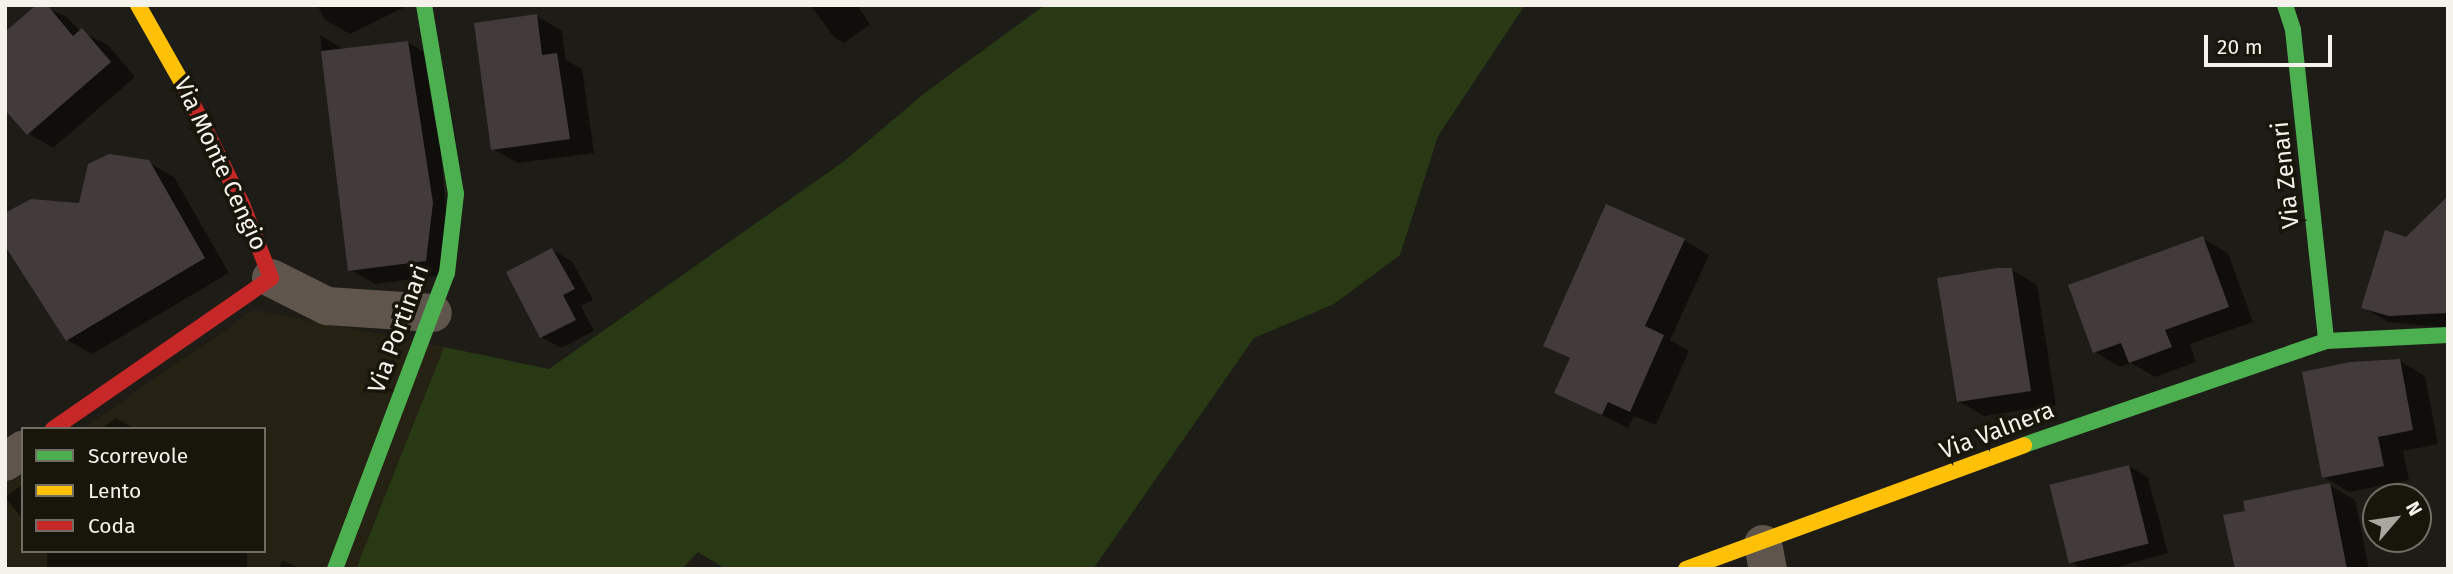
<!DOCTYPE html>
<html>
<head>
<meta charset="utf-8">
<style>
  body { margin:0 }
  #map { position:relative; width:2453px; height:574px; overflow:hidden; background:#1e1c16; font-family:"Fira Sans",sans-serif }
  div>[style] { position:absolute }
  .built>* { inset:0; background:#262213 }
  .green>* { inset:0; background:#283914 }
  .shadow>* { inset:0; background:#0007; transform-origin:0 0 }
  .building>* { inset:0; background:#433a3c; transform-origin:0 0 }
  .street>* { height:38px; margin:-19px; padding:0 19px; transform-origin:19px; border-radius:19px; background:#60554c }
  .fast>* { height:16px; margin:-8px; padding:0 8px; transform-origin:8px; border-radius:8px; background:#4caf50 }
  .slow>* { height:16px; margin:-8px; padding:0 8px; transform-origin:8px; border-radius:8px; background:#ffc107 }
  .jam>* { height:16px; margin:-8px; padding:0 8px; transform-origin:8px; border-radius:8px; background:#c62828 }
  span { translate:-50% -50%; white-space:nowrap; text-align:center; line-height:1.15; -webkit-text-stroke:7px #18150b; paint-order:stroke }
  .street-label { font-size:24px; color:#f4f2eb }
  .frame { position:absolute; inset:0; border:7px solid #f4f2eb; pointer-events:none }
  .legend { position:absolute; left:21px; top:427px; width:245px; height:126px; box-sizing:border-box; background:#18150b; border:2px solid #706d65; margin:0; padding:9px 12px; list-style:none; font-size:21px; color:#f4f2eb }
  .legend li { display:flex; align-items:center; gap:14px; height:35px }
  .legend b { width:35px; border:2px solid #706d65 }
  .north { position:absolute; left:2362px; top:483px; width:70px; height:70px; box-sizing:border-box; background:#18150b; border:2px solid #706d65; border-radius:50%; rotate:61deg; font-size:19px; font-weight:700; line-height:28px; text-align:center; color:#f4f2eb }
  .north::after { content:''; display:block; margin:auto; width:24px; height:32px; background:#a9a7a0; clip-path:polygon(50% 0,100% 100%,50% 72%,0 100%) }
  .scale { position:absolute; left:2204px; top:35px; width:128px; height:32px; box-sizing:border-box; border:4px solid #f4f2eb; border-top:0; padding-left:9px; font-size:21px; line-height:24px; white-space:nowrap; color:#f4f2eb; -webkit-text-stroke:5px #18150b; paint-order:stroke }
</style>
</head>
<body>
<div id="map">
  <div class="built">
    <i style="clip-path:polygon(254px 310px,444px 347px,356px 569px,5px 569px,5px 481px,23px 469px,23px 551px,264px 551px,264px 429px,82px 429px)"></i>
  </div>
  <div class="green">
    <i style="clip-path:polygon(1045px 5px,1525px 5px,1438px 136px,1400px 255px,1334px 304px,1254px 338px,1093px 569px,726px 569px,698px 552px,682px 569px,356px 569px,444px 347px,549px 369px,843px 162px,926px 92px)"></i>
  </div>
  <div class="shadow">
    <i style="clip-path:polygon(39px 5px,67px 17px,81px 32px,108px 45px,135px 77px,53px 148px,28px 133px)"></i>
    <i style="clip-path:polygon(317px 5px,409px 5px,350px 34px,325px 20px)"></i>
    <i style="clip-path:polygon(810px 5px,857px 5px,870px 24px,844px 43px,834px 37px)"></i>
    <i style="clip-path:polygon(537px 16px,562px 31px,566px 60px,582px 69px,594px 153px,518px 163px,493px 149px)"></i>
    <i style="clip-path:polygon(320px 35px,345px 50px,407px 42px,433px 57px,451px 274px,375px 284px,349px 269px)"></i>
    <i style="clip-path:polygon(148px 162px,174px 177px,229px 273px,92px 354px,67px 340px,80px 205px)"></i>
    <i style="clip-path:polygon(2448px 198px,2448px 328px,2388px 322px,2363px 307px,2407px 239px)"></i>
    <i style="clip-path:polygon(2202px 238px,2228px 253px,2253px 322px,2190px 344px,2196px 362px,2155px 377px,2131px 363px,2120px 367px,2095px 352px)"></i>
    <i style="clip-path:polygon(1684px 240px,1709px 255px,1670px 340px,1689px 351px,1656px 425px,1634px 416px,1628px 428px,1556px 392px,1571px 360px,1545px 345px)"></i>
    <i style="clip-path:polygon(552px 250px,572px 261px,593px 300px,581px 306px,594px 331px,561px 348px,541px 337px)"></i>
    <i style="clip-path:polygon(2012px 270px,2037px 285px,2056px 405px,1984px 416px,1958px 401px)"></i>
    <i style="clip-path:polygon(2400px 361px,2425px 376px,2438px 444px,2403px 451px,2409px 480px,2349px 492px,2324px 477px)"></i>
    <i style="clip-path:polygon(116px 418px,134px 429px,101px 429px)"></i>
    <i style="clip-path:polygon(2129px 466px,2148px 478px,2168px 553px,2110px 569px,2083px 569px,2072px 563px)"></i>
    <i style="clip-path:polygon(23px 484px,23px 520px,5px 497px)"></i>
    <i style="clip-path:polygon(2329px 485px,2355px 500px,2369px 569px,2237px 569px,2247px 512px)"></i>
    <i style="left:47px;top:551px;width:200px;height:22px"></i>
    <i style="clip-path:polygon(282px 560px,302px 569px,279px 569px)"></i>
  </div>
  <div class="building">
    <i style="clip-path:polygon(36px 5px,47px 5px,73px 36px,82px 28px,111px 62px,27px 135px,5px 110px,5px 32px)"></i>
    <i style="clip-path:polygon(537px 14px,542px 55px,557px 53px,570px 139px,491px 150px,474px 23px)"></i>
    <i style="clip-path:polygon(408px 41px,433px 203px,426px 261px,348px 271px,321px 51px)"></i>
    <i style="clip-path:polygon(109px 154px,149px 160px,205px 258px,66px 341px,5px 246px,5px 213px,31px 199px,79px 203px,88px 164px)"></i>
    <i style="clip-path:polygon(2448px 196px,2448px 313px,2389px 316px,2361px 308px,2385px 230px,2406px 237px)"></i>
    <i style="clip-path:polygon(1606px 204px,1685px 239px,1645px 326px,1664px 335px,1630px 412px,1608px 402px,1602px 415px,1554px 393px,1570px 358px,1543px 346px)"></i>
    <i style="clip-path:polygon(2203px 236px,2229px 307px,2165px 330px,2172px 347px,2129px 363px,2121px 343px,2093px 353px,2068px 285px)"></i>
    <i style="clip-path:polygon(552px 248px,575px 289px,563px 295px,576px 320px,540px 338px,506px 272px)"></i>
    <i style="clip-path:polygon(1997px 268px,2012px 268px,2031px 391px,1957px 402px,1937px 278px)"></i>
    <i style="clip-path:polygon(2400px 359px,2413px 430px,2378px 437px,2384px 466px,2322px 478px,2302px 372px,2350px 362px)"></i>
    <i style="left:2129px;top:465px;width:81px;height:82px;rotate:76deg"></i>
    <i style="clip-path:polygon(2330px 483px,2347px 569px,2235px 569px,2223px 515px,2245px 511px,2243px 501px)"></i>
  </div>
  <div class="street">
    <i style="left:271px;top:278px;width:63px;rotate:26.6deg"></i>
    <i style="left:327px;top:306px;width:106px;rotate:3.8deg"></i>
    <i style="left:5px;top:462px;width:22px;rotate:-34deg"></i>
    <i style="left:1763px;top:544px;width:25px;rotate:79deg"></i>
  </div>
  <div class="fast">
    <i style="left:2285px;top:5px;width:26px;rotate:72deg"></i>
    <i style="left:2293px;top:30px;width:313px;rotate:83.9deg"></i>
    <i style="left:2024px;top:445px;width:319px;rotate:-19deg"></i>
    <i style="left:2326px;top:341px;width:122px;rotate:-2.8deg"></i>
    <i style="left:335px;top:569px;width:316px;rotate:-69.3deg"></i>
    <i style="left:447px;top:273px;width:80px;rotate:-83.5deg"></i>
    <i style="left:456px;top:194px;width:192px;rotate:-99.6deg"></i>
  </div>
  <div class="slow">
    <i style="left:138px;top:5px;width:95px;rotate:60.5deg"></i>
    <i style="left:1686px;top:569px;width:360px;rotate:-20.1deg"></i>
  </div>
  <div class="jam">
    <i style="left:53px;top:429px;width:265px;rotate:-34.7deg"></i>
    <i style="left:271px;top:278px;width:79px;rotate:-111.4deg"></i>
    <i style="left:242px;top:204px;width:129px;rotate:-116.2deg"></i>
  </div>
  <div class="street-label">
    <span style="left:220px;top:164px;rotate:65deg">Via Monte Cengio</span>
    <span style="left:2286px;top:175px;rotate:-96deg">Via Zenari</span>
    <span style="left:399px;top:329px;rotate:-70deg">Via Portinari</span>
    <span style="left:1997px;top:431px;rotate:-21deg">Via Valnera</span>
  </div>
  <div class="frame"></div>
  <ul class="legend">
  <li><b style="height:9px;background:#4caf50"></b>Scorrevole</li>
  <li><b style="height:9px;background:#ffc107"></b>Lento</li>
  <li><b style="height:9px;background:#c62828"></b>Coda</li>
  </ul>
  <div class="north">N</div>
  <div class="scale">20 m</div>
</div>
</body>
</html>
